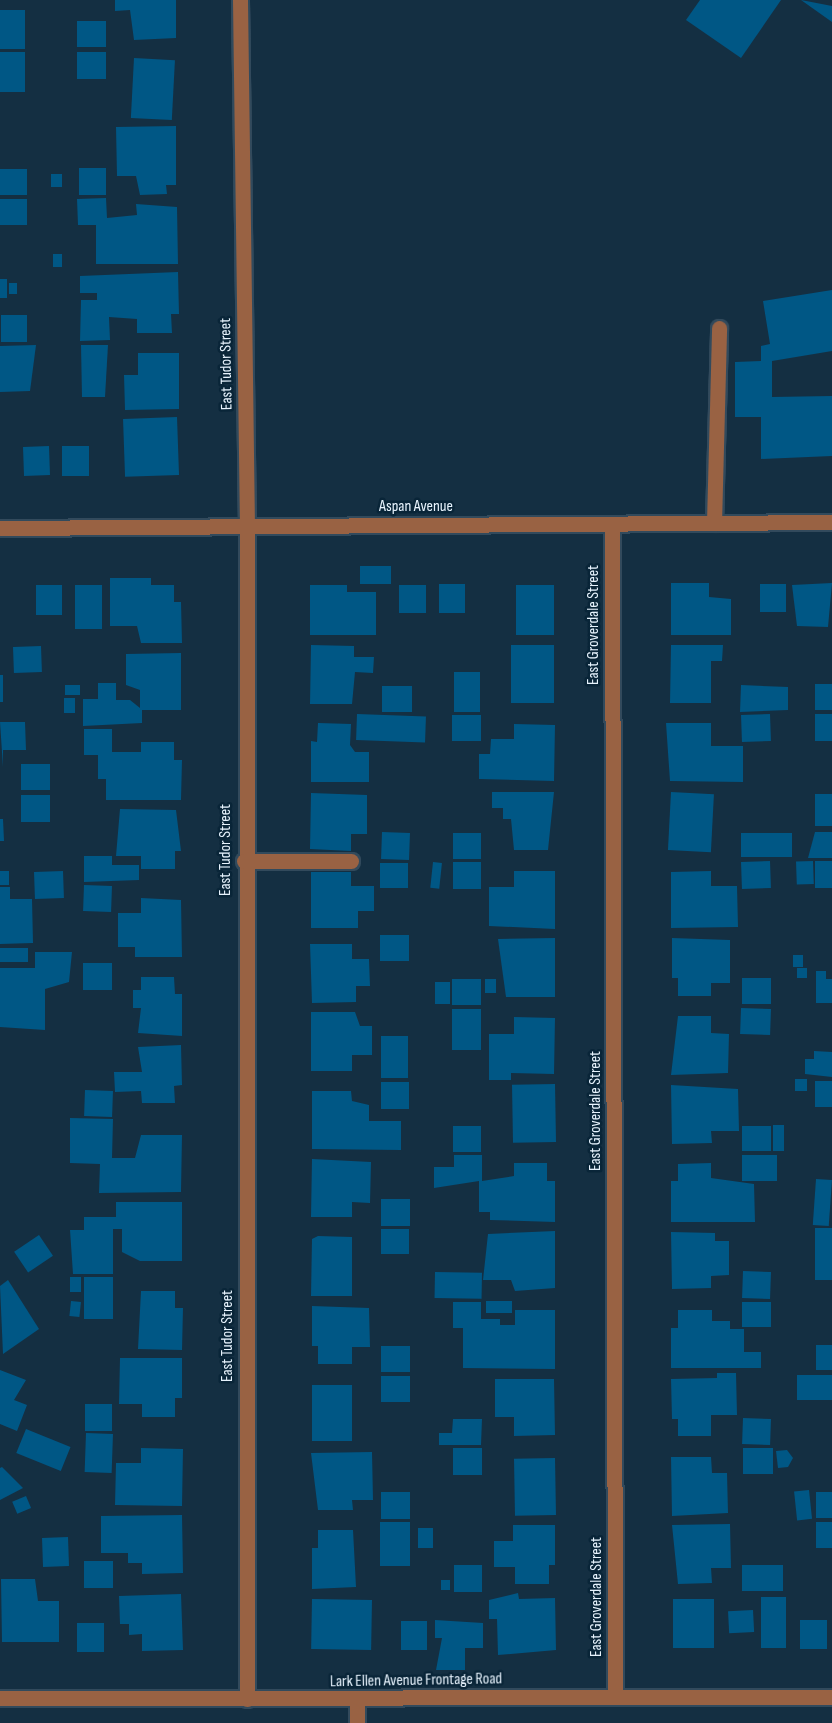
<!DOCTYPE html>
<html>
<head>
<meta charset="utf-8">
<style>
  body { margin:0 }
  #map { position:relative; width:832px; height:1723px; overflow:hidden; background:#142f42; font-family:"Sofia Sans Condensed",sans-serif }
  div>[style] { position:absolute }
  .building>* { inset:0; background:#005785; transform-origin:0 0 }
  .roads { filter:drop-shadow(2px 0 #324a5c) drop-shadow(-2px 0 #324a5c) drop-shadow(0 2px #324a5c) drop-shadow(0 -2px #324a5c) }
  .minor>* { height:15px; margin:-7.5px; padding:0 7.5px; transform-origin:7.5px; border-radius:7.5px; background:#996243 }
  span { translate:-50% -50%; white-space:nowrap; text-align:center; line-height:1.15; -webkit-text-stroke:5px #092538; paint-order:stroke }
  .street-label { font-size:16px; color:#e7f3fd }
</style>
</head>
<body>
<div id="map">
  <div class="building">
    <i style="clip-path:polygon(115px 0,176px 0,176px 38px,134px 40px,130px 10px,115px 11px)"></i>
    <i style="clip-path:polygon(700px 0,781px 0,741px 58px,686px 20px)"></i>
    <i style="clip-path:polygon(801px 0,832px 6px,832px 22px)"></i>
    <i style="left:0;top:10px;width:25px;height:39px"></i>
    <i style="left:77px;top:21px;width:29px;height:26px"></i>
    <i style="left:25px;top:52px;width:40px;height:25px;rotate:90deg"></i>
    <i style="left:77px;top:52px;width:29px;height:27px"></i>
    <i style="left:134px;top:58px;width:41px;height:60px;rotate:3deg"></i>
    <i style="clip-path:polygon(176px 126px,176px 185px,166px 185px,167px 194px,140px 195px,136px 176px,117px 176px,116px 127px)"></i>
    <i style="left:79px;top:168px;width:27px;height:27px"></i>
    <i style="left:0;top:169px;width:27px;height:26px"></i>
    <i style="left:62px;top:174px;width:13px;height:11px;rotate:90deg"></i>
    <i style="clip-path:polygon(106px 198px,107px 218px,137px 215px,136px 204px,177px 207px,178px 264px,96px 264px,96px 225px,78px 225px,77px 199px)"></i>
    <i style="left:0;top:199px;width:27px;height:26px"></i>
    <i style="left:53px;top:254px;width:9px;height:13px"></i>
    <i style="clip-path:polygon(178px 272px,179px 314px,171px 314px,172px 333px,137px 333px,137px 319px,109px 317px,110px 340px,80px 341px,81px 300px,97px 300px,97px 293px,80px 293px,80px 276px)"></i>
    <i style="left:0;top:279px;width:7px;height:19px"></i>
    <i style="left:9px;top:283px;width:8px;height:11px"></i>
    <i style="clip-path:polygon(832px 290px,832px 351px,772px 361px,772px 397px,832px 396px,832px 456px,761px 459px,761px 417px,735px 417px,735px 362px,761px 361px,761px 346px,770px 344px,763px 301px)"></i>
    <i style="left:1px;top:315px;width:26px;height:27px"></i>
    <i style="clip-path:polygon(36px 345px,30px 391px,0 392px,0 346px)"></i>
    <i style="clip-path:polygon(81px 345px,108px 345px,105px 397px,82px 397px)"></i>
    <i style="clip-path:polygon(138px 353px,179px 353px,179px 409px,125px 410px,124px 375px,138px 375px)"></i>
    <i style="left:177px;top:417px;width:58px;height:54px;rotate:88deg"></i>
    <i style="left:49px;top:446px;width:29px;height:26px;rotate:88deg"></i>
    <i style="left:62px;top:446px;width:27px;height:30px"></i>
    <i style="left:360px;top:566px;width:31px;height:18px"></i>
    <i style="clip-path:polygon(110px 578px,151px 578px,151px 585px,174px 585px,174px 602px,181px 602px,182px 643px,141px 643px,137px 626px,110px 626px)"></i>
    <i style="clip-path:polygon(671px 583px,709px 583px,709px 597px,731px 599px,731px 635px,671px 635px)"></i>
    <i style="clip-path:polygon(832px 583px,828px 627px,797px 626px,792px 585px)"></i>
    <i style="left:465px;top:584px;width:29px;height:26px;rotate:90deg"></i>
    <i style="left:760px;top:584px;width:26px;height:28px"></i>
    <i style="left:36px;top:585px;width:26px;height:30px"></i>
    <i style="left:75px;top:585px;width:27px;height:44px"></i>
    <i style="clip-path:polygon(310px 585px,347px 585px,347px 592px,376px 592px,376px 635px,310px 635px)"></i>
    <i style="left:399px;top:585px;width:27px;height:28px"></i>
    <i style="left:516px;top:585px;width:38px;height:50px"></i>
    <i style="clip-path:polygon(311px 645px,354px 646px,354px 657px,374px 657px,373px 673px,355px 672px,352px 704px,310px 704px)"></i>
    <i style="left:511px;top:645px;width:43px;height:58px"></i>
    <i style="clip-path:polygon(671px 645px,723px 645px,722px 661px,711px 661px,711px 703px,670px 703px)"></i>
    <i style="left:41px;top:646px;width:26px;height:28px;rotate:88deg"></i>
    <i style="clip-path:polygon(181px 653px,181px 710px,142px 710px,142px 723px,83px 726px,83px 699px,98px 699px,98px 683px,116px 683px,116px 700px,130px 700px,140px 708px,140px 690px,126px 685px,126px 654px)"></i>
    <i style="left:454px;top:672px;width:26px;height:40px"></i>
    <i style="left:0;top:675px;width:3px;height:27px"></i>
    <i style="left:832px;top:684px;width:26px;height:17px;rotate:90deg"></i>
    <i style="left:65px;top:685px;width:15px;height:10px"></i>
    <i style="clip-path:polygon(741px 685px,788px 687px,788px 710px,740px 712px)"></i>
    <i style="left:382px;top:686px;width:30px;height:26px"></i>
    <i style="left:64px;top:698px;width:11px;height:15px"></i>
    <i style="left:357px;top:714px;width:69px;height:26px;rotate:2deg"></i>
    <i style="left:770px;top:714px;width:27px;height:29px;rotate:88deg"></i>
    <i style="left:815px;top:714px;width:17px;height:27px"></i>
    <i style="left:452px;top:715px;width:29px;height:26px"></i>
    <i style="clip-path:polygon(0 722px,25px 722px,26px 750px,3px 750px,3px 767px)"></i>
    <i style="clip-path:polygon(318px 723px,351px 724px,350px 745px,355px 752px,369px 752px,369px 782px,311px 782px,311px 741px,317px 742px)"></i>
    <i style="clip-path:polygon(666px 723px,711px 723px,711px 746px,743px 746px,743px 782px,670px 781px)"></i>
    <i style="clip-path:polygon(514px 724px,555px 725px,554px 781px,479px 779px,479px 754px,490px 754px,491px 739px,514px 739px)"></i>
    <i style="clip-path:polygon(84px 729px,112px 729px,112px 752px,141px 752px,141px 742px,174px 742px,174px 760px,182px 760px,181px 800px,106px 800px,106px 779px,98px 779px,98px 755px,84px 755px)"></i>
    <i style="left:21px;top:764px;width:29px;height:26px"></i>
    <i style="clip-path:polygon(492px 792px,554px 792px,548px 850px,514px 850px,511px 819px,503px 819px,503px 808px,492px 808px)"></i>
    <i style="left:671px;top:792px;width:43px;height:58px;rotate:3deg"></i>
    <i style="clip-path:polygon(311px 793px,367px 795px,367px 834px,351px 834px,351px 851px,310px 849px)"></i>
    <i style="left:815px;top:794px;width:17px;height:32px"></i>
    <i style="left:21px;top:795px;width:29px;height:27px"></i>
    <i style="clip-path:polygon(120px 809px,176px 810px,181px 851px,175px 851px,175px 869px,141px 869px,141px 856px,116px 856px)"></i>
    <i style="clip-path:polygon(0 819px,3px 819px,4px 841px,0 841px)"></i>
    <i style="left:382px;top:832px;width:28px;height:27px;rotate:2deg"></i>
    <i style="clip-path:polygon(815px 832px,832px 832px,832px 858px,808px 858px)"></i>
    <i style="left:453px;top:833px;width:28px;height:26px"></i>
    <i style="left:741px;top:833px;width:51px;height:24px"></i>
    <i style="clip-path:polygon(84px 856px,112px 856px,112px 865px,139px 865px,139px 880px,84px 882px)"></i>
    <i style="left:770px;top:861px;width:27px;height:29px;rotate:88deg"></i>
    <i style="left:813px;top:861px;width:23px;height:17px;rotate:88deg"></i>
    <i style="left:815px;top:861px;width:17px;height:27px"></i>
    <i style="left:433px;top:862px;width:9px;height:26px;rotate:6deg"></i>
    <i style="left:453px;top:862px;width:28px;height:27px"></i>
    <i style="left:380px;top:863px;width:28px;height:25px"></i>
    <i style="left:0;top:871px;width:9px;height:14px"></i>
    <i style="left:63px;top:871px;width:27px;height:29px;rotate:88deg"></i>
    <i style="clip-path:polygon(514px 871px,555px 871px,555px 929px,489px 926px,489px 887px,514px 887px)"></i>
    <i style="clip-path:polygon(711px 871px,711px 886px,737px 886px,738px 927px,671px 928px,671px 872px)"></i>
    <i style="clip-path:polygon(311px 872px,351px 872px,351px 886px,374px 886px,374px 911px,358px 911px,358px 928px,311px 928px)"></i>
    <i style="left:84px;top:885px;width:28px;height:26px;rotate:2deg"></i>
    <i style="clip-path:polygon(0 887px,10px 887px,10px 899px,32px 899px,33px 943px,0 944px)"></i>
    <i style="clip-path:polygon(141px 898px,181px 900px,182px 957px,135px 957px,135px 947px,118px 947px,118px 913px,141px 913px)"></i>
    <i style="left:380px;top:935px;width:29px;height:26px"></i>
    <i style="clip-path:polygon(555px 938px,555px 997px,506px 997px,498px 939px)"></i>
    <i style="clip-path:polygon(672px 938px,730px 940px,730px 983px,711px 983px,711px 996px,678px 996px,678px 978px,672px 978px)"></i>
    <i style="clip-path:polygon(310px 944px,352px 944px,352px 959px,369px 959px,370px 986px,356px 986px,356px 1002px,312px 1003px)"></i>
    <i style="left:28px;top:948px;width:14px;height:28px;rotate:90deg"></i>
    <i style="clip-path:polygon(35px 952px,72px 952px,69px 982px,45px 989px,45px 1030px,0 1027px,0 968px,35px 968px)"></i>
    <i style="left:793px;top:955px;width:10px;height:12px"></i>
    <i style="left:83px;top:963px;width:29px;height:27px"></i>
    <i style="left:797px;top:968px;width:10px;height:10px"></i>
    <i style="clip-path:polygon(816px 971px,826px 971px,826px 979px,832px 979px,832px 1003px,816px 1003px)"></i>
    <i style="clip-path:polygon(141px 977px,174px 977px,175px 994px,182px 994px,182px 1036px,138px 1033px,141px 1008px,133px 1008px,133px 990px,141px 990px)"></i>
    <i style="left:742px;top:978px;width:29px;height:26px"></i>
    <i style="left:452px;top:979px;width:29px;height:26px"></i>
    <i style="left:485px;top:979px;width:11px;height:14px"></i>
    <i style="left:435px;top:982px;width:15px;height:22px"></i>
    <i style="left:741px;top:1008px;width:30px;height:26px;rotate:2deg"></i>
    <i style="left:452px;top:1009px;width:29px;height:41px"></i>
    <i style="clip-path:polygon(311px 1012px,355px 1012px,360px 1026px,372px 1026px,372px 1055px,352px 1055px,352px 1071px,311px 1071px)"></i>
    <i style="clip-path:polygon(678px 1016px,711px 1016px,711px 1033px,729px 1034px,728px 1073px,671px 1075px)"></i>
    <i style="clip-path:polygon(514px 1017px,555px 1018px,554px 1074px,511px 1073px,511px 1080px,489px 1080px,489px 1034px,514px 1034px)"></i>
    <i style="left:381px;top:1036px;width:27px;height:42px"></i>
    <i style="clip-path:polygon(181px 1045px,182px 1085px,174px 1086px,175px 1103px,142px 1103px,141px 1091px,115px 1092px,114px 1072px,142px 1072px,138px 1047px)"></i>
    <i style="clip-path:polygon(814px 1051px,832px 1052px,832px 1077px,805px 1074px,805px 1059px,814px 1059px)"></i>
    <i style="left:795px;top:1079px;width:12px;height:12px"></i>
    <i style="left:832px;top:1081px;width:26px;height:17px;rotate:90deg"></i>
    <i style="left:381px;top:1082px;width:28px;height:27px"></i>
    <i style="left:555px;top:1084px;width:58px;height:43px;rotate:89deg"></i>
    <i style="clip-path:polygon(671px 1085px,738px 1089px,739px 1131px,711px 1131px,712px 1143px,672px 1144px)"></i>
    <i style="left:85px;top:1090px;width:28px;height:26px;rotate:2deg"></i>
    <i style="clip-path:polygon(312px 1091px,351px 1091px,352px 1101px,369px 1105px,369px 1121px,401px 1121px,401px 1150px,312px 1149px)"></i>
    <i style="clip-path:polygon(70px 1118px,113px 1119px,112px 1158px,135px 1158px,141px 1135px,182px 1135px,181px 1192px,99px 1193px,100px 1164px,70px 1163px)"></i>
    <i style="left:773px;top:1125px;width:11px;height:26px"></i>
    <i style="left:453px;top:1126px;width:28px;height:26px"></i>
    <i style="left:742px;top:1126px;width:29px;height:25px"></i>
    <i style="clip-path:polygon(454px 1155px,482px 1155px,482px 1181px,514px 1176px,514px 1163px,547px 1163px,547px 1181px,555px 1181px,555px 1222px,490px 1220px,490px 1212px,479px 1212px,479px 1181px,434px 1188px,434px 1167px,454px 1167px)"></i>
    <i style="left:742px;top:1155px;width:35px;height:26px"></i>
    <i style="clip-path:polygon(312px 1159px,371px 1162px,370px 1203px,352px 1202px,352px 1217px,311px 1217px)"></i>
    <i style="clip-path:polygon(711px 1163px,711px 1178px,754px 1184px,755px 1222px,671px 1222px,671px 1181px,678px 1181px,678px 1164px)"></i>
    <i style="left:816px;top:1179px;width:16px;height:46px;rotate:4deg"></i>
    <i style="left:381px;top:1199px;width:29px;height:27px"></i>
    <i style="clip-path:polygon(116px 1202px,182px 1202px,182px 1261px,140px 1261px,122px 1252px,122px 1229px,113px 1229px,113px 1274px,73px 1274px,70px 1230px,84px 1230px,84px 1217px,116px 1217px)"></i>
    <i style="left:815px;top:1228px;width:17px;height:52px"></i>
    <i style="left:381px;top:1229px;width:28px;height:25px"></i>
    <i style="clip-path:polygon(555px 1231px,555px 1288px,515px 1291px,511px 1280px,483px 1280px,488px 1234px)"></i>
    <i style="clip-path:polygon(671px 1232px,715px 1233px,715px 1241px,729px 1241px,729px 1275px,711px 1276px,711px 1288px,672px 1289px)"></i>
    <i style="left:39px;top:1235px;width:25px;height:30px;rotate:56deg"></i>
    <i style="clip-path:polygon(318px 1236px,352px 1237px,352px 1296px,311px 1296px,312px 1239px)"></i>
    <i style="left:743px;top:1271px;width:28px;height:27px;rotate:2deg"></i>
    <i style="left:435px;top:1272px;width:47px;height:26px;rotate:1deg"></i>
    <i style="left:70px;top:1277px;width:11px;height:15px"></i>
    <i style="left:84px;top:1277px;width:29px;height:42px"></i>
    <i style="clip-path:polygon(8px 1280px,39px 1329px,3px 1354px,0 1286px)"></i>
    <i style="clip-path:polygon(141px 1291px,175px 1291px,175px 1308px,183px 1308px,182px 1350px,138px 1349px)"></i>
    <i style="left:71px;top:1301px;width:10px;height:15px;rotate:6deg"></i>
    <i style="left:486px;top:1301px;width:26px;height:12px"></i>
    <i style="clip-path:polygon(453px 1302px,481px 1302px,481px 1319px,500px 1319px,500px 1325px,515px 1325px,515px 1310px,555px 1310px,555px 1369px,463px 1368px,463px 1328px,453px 1328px)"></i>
    <i style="left:742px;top:1302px;width:29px;height:25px"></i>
    <i style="clip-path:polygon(312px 1306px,369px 1308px,370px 1347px,352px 1347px,352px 1364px,318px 1364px,318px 1346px,312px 1346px)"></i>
    <i style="clip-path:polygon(678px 1310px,712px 1310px,712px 1321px,730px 1321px,730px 1329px,744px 1329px,744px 1352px,761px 1352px,761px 1368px,671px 1368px,671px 1328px,678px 1328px)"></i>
    <i style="left:816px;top:1345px;width:16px;height:25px"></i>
    <i style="left:381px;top:1346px;width:29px;height:26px"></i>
    <i style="clip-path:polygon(120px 1358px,182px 1358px,182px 1398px,175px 1398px,175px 1417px,142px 1417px,142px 1404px,119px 1404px)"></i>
    <i style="clip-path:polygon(0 1370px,26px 1380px,14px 1400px,27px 1405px,17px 1431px,0 1424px)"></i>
    <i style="clip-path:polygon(717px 1373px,736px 1373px,737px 1415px,711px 1415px,711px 1436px,678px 1436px,678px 1419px,672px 1419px,671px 1379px,717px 1378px)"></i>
    <i style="left:832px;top:1375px;width:25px;height:35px;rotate:90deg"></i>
    <i style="left:381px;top:1376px;width:29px;height:26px"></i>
    <i style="clip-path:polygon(495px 1379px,554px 1379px,555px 1435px,514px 1436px,514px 1417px,495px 1417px)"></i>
    <i style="left:312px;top:1385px;width:40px;height:56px"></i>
    <i style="left:85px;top:1404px;width:27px;height:27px"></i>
    <i style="left:743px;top:1418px;width:28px;height:26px;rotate:2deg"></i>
    <i style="clip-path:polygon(453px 1419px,482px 1419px,481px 1445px,439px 1445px,439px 1433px,452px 1433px)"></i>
    <i style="left:26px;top:1429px;width:48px;height:26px;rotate:22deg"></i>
    <i style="left:86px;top:1433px;width:27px;height:39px;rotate:2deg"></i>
    <i style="clip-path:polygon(141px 1448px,183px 1449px,182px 1506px,115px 1505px,116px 1463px,141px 1463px)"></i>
    <i style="left:453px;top:1448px;width:29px;height:27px"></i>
    <i style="left:743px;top:1448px;width:30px;height:26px"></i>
    <i style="clip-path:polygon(787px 1450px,793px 1458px,788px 1467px,778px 1468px,776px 1451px)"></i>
    <i style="clip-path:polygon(372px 1452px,373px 1500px,352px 1500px,353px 1510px,318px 1510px,311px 1453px)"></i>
    <i style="clip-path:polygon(671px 1457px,711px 1457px,712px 1473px,727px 1473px,728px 1513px,672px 1516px)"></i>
    <i style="left:555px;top:1458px;width:57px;height:41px;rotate:89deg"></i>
    <i style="clip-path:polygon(2px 1467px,23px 1488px,0 1500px,0 1468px)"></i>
    <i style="left:809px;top:1490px;width:29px;height:15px;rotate:84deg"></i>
    <i style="left:381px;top:1492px;width:29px;height:27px"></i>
    <i style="left:816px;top:1492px;width:16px;height:26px"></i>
    <i style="left:26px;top:1496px;width:13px;height:15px;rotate:67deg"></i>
    <i style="clip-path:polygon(182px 1515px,183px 1573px,142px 1574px,142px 1563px,128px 1563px,128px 1553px,101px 1553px,101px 1516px)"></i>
    <i style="left:380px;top:1522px;width:30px;height:44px"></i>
    <i style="left:816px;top:1522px;width:16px;height:26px"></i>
    <i style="clip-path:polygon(730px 1524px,731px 1568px,711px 1568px,712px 1583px,678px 1584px,672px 1525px)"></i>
    <i style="clip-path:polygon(513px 1525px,555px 1525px,555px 1565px,549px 1565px,549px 1584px,515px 1584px,515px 1567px,494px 1567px,494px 1541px,513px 1541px)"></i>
    <i style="left:418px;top:1528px;width:15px;height:20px"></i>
    <i style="clip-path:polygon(318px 1530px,353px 1530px,356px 1587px,312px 1589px,312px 1548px,318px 1548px)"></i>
    <i style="left:68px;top:1537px;width:29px;height:26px;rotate:88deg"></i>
    <i style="left:84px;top:1561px;width:29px;height:27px"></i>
    <i style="left:482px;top:1565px;width:27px;height:28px;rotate:90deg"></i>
    <i style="left:742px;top:1565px;width:41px;height:26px"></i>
    <i style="clip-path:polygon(1px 1579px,35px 1579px,38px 1601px,59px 1601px,59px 1642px,2px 1642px)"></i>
    <i style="left:441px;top:1580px;width:9px;height:10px"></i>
    <i style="clip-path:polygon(518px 1593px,519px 1599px,555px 1598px,556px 1650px,498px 1655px,497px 1619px,489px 1619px,489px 1600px)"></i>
    <i style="clip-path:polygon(181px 1594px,183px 1650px,142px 1651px,142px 1634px,129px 1635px,129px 1624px,120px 1624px,119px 1596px)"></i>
    <i style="left:761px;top:1597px;width:25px;height:51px"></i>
    <i style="left:312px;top:1599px;width:60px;height:50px;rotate:1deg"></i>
    <i style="left:673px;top:1599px;width:41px;height:49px"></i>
    <i style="left:753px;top:1610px;width:22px;height:25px;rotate:87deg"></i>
    <i style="clip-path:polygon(435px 1620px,483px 1623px,483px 1648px,465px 1648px,465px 1670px,436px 1670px,442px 1638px,435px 1638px)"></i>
    <i style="left:800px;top:1620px;width:27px;height:29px"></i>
    <i style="left:401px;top:1621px;width:26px;height:29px"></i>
    <i style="left:77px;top:1623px;width:27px;height:29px"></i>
  </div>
  <div class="roads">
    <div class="minor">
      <i style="left:240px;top:0;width:526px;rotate:89.24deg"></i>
      <i style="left:247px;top:526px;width:1173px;rotate:90deg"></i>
      <i style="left:714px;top:523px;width:195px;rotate:-88.5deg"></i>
      <i style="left:612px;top:525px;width:1172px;rotate:89.85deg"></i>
      <i style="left:0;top:528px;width:832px;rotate:-0.41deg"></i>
      <i style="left:244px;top:861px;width:107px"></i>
      <i style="left:0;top:1698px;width:832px;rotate:-0.07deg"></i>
      <i style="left:357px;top:1723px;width:24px;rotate:-90deg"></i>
    </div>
  </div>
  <div class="street-label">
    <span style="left:227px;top:364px;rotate:-91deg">East Tudor Street</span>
    <span style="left:416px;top:507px">Aspan Avenue</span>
    <span style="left:594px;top:625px;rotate:-90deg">East Groverdale Street</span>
    <span style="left:226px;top:850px;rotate:-90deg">East Tudor Street</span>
    <span style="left:596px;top:1111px;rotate:-90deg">East Groverdale Street</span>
    <span style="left:228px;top:1336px;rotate:-90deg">East Tudor Street</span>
    <span style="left:597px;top:1597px;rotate:-90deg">East Groverdale Street</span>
    <span style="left:416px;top:1681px;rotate:-1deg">Lark Ellen Avenue Frontage Road</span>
  </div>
</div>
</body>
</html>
